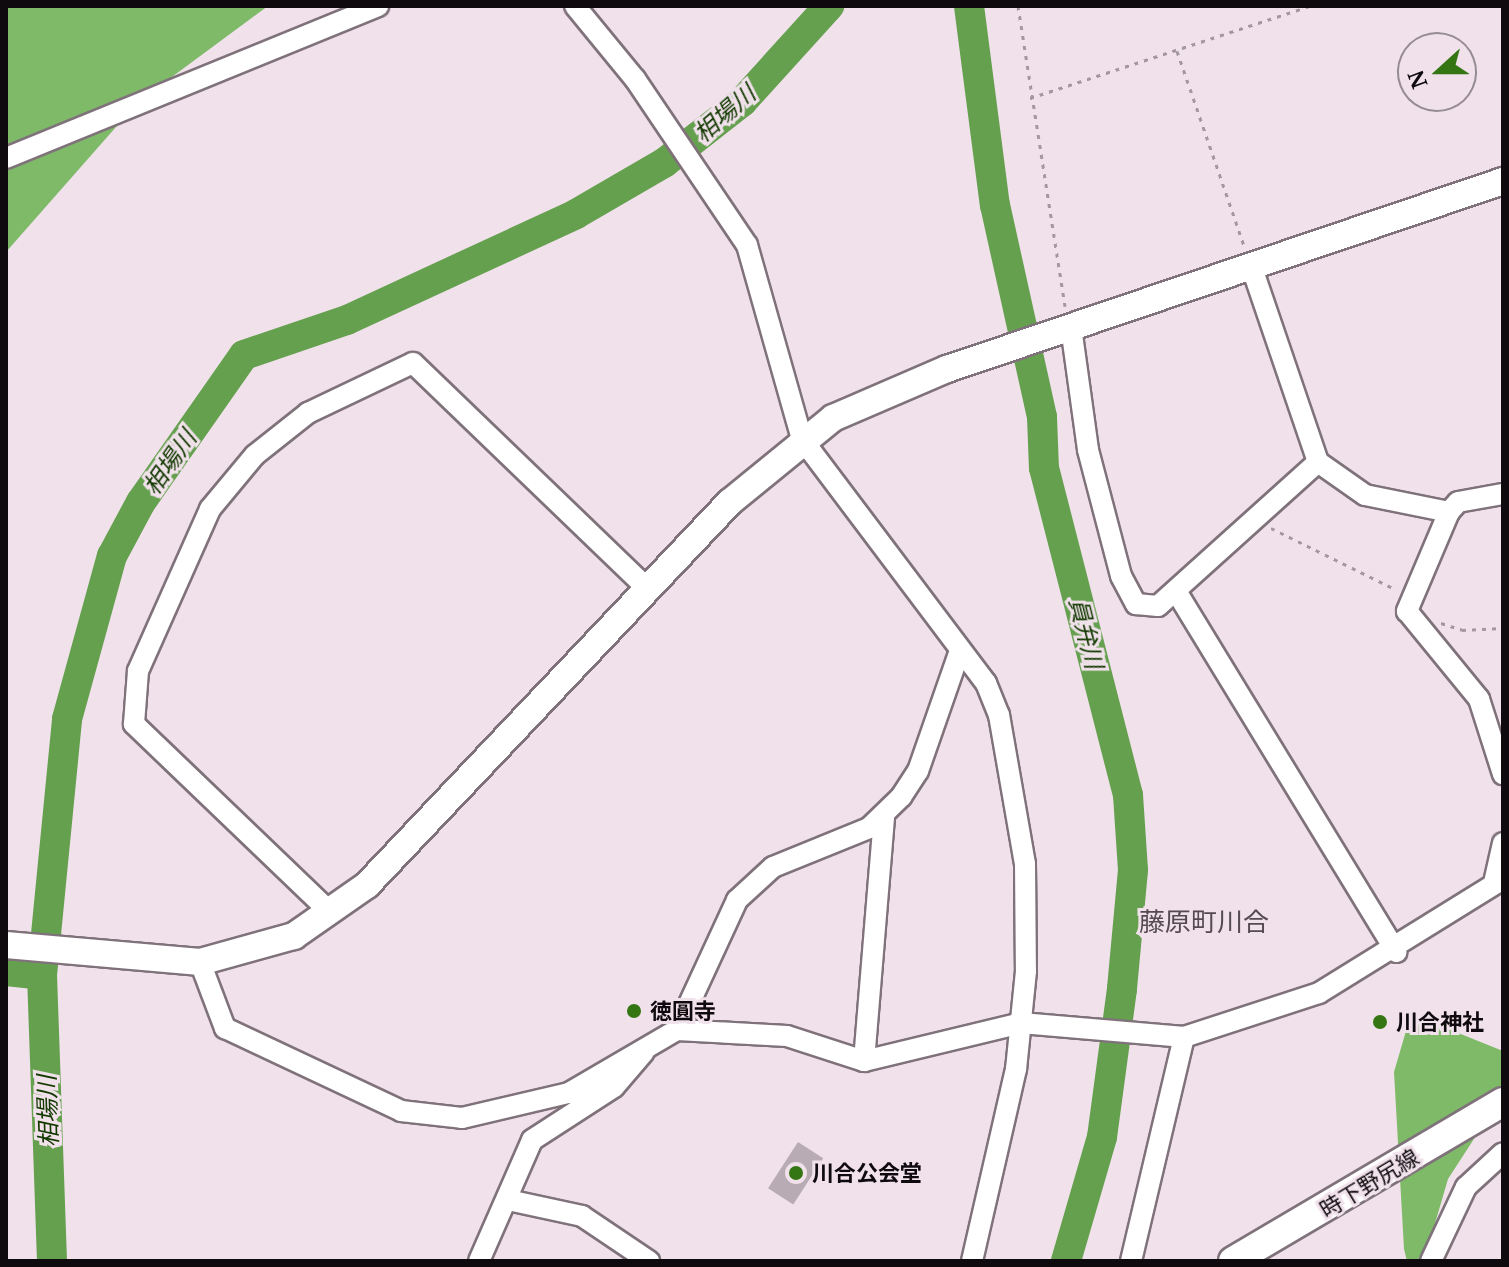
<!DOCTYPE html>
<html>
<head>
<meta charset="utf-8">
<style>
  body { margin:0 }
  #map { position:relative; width:1509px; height:1267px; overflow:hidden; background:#f0e1ea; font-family:"Noto Serif","Noto Sans JP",serif }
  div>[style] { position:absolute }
  .forest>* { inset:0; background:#7eba68 }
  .river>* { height:30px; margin:-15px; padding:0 15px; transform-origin:15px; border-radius:15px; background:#65a04f }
  .building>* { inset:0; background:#b9abb4; transform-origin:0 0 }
  .path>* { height:3px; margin-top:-1.5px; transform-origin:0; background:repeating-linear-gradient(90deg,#a4989f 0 4px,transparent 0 10px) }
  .roads { filter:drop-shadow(2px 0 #7f727a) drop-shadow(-2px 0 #7f727a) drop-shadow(0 2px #7f727a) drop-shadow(0 -2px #7f727a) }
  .minor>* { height:20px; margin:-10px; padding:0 10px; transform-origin:10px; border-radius:10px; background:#fff }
  .tertiary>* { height:26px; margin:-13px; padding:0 13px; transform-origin:13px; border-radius:13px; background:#fff }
  .secondary>* { height:28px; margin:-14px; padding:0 14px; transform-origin:14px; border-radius:14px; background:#fff }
  .dots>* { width:22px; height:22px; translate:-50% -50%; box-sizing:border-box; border:4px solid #f0e1ea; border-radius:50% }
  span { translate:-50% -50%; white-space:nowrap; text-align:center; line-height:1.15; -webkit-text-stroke:6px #f0e1ea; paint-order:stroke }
  .poi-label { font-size:22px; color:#0f0a0d; font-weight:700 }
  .left { translate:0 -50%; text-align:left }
  .street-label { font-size:22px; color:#0f0a0d }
  .water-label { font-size:24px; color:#123900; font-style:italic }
  .quarter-label { font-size:26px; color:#564a52 }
  .frame { position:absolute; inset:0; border:8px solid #0f0a0d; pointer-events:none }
  .north { position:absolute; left:1397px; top:32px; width:80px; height:80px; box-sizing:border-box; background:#f0e1ea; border:2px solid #968b92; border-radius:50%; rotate:249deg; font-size:22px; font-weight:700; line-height:32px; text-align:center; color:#0f0a0d }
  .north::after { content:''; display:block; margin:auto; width:28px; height:36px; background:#357614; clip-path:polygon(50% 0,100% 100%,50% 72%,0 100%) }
</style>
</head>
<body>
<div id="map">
  <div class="forest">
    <i style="clip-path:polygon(6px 6px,268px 6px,138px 102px,6px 252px)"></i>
    <i style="clip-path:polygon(1411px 1014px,1503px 1051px,1503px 1094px,1448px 1179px,1424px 1261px,1407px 1261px,1404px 1249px,1394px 1072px)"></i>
  </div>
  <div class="river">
    <i style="left:969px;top:6px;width:201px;rotate:82.6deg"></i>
    <i style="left:995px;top:205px;width:217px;rotate:77.5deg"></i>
    <i style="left:1042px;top:417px;width:51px;rotate:87.8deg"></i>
    <i style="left:1044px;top:468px;width:338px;rotate:75.6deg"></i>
    <i style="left:1128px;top:795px;width:75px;rotate:86.2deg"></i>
    <i style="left:1133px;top:870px;width:120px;rotate:95.3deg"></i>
    <i style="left:1122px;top:989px;width:149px;rotate:97.7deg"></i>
    <i style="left:1102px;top:1137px;width:129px;rotate:106.2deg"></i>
    <i style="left:6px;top:971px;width:36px;rotate:6deg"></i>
    <i style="left:52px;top:1261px;width:286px;rotate:-92deg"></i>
    <i style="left:42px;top:975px;width:257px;rotate:-84.4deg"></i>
    <i style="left:67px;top:719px;width:169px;rotate:-74.6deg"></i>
    <i style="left:112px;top:556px;width:61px;rotate:-61.8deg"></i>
    <i style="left:141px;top:502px;width:179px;rotate:-55deg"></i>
    <i style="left:244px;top:355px;width:109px;rotate:-18.8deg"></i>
    <i style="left:347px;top:320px;width:252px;rotate:-24.8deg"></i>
    <i style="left:576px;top:214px;width:102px;rotate:-30.1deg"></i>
    <i style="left:664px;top:163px;width:99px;rotate:-38deg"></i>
    <i style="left:742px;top:102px;width:130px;rotate:-47.8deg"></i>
  </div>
  <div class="building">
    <i style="left:798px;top:1142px;width:30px;height:55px;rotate:33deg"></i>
  </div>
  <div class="path">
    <i style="left:1018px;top:6px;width:304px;rotate:81.1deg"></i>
    <i style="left:1177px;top:51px;width:208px;rotate:71deg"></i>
    <i style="left:1030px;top:98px;width:294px;rotate:-18.2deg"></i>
    <i style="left:1271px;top:528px;width:140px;rotate:26.2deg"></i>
    <i style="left:1441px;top:623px;width:22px;rotate:18deg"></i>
    <i style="left:1462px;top:630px;width:41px;rotate:-2.8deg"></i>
  </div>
  <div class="roads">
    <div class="minor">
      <i style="left:575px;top:6px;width:94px;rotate:50.6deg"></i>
      <i style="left:635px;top:79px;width:200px;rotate:56deg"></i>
      <i style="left:747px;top:245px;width:202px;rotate:74.2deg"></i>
      <i style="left:802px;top:439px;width:306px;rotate:53deg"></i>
      <i style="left:986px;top:683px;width:35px;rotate:68deg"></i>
      <i style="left:999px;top:715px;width:151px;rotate:80.1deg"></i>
      <i style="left:1025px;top:864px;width:107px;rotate:89.5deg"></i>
      <i style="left:1026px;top:971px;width:99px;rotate:95.8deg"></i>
      <i style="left:1016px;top:1069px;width:197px;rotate:102.9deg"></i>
      <i style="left:6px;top:158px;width:402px;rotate:-22.2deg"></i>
      <i style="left:1252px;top:268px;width:205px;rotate:71.2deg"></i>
      <i style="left:1318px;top:462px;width:57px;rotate:35.1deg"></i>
      <i style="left:1365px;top:495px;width:86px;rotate:11.4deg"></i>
      <i style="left:1449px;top:512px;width:108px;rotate:113deg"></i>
      <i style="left:1407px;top:611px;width:114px;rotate:50.7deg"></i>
      <i style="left:1479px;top:699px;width:79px;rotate:72.3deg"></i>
      <i style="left:1071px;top:327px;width:124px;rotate:82.1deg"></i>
      <i style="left:1088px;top:450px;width:130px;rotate:75.3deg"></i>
      <i style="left:1121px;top:576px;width:32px;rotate:62deg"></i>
      <i style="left:1136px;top:604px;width:22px;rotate:5deg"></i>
      <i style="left:1158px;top:606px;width:215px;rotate:-42deg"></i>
      <i style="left:1449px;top:512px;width:13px;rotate:-48deg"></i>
      <i style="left:1458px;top:502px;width:46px;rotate:-10.1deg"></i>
      <i style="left:1176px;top:591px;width:423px;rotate:58.6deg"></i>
      <i style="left:1494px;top:883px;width:41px;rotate:-77.3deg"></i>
      <i style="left:330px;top:912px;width:272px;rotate:-136.2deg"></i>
      <i style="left:134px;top:724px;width:53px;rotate:-85.7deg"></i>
      <i style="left:138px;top:671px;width:177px;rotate:-66deg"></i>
      <i style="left:210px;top:509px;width:70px;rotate:-50.2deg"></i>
      <i style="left:255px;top:455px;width:68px;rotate:-38.4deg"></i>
      <i style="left:308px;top:413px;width:116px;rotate:-25.5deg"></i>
      <i style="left:413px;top:363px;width:326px;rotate:43.9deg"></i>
      <i style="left:200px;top:962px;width:71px;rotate:69.3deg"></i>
      <i style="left:225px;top:1028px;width:195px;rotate:25.2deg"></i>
      <i style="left:401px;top:1111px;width:61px;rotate:6.5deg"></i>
      <i style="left:462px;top:1118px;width:110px;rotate:-13.2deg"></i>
      <i style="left:569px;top:1093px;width:125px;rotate:-30.3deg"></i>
      <i style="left:677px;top:1030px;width:110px;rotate:3.1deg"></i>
      <i style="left:787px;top:1036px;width:81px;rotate:18deg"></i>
      <i style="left:864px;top:1061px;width:162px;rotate:-13.6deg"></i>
      <i style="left:1021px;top:1023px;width:164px;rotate:4.9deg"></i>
      <i style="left:1184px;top:1037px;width:142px;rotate:-18.1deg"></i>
      <i style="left:1319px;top:993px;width:216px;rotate:-31.8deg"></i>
      <i style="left:677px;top:1030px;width:143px;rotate:-65.2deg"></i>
      <i style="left:737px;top:900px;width:49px;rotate:-42.5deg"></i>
      <i style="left:773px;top:867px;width:104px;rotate:-22.1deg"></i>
      <i style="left:869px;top:828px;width:45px;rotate:-44.1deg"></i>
      <i style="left:901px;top:797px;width:31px;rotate:-57deg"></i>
      <i style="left:918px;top:771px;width:125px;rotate:-70.8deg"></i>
      <i style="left:864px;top:1061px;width:246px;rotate:-85.3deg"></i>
      <i style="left:508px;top:1200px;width:76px;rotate:12.2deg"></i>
      <i style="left:582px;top:1216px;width:81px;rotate:33.9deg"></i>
      <i style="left:479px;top:1261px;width:132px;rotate:-66.3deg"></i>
      <i style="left:532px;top:1140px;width:98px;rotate:-32.9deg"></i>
      <i style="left:614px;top:1087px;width:46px;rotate:-49.4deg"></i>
      <i style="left:1131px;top:1261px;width:230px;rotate:-76.7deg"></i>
      <i style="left:1431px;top:1261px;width:82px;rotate:-64.7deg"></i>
      <i style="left:1466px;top:1187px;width:50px;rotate:-42.6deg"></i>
    </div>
    <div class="tertiary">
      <i style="left:6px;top:945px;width:195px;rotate:5deg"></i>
      <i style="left:200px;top:962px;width:98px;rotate:-15.5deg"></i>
      <i style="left:294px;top:936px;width:89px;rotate:-34.9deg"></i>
      <i style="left:367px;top:885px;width:528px;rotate:-46.54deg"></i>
      <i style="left:730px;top:502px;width:133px;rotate:-39.2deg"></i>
      <i style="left:833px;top:418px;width:124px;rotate:-23.3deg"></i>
      <i style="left:947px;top:369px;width:587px;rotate:-18.68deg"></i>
    </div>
    <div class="secondary">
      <i style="left:1233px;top:1261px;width:313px;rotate:-30.5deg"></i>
    </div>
  </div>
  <div class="dots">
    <i style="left:634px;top:1011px;background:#357614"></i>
    <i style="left:1380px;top:1022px;background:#357614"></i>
    <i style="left:796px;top:1173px;background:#357614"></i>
  </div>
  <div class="poi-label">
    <span class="left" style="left:650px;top:1011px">徳圓寺</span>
    <span class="left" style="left:1396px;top:1022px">川合神社</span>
    <span class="left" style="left:812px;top:1173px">川合公会堂</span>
  </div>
  <div class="street-label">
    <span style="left:1369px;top:1183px;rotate:-31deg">時下野尻線</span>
  </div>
  <div class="water-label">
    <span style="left:724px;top:113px;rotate:-41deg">相場川</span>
    <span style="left:169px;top:462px;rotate:-55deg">相場川</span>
    <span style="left:1087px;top:633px;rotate:76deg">員弁川</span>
    <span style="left:47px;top:1111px;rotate:-92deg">相場川</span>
  </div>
  <div class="quarter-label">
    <span style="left:1204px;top:922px">藤原町川合</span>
  </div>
  <div class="frame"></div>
  <div class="north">N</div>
</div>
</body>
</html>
